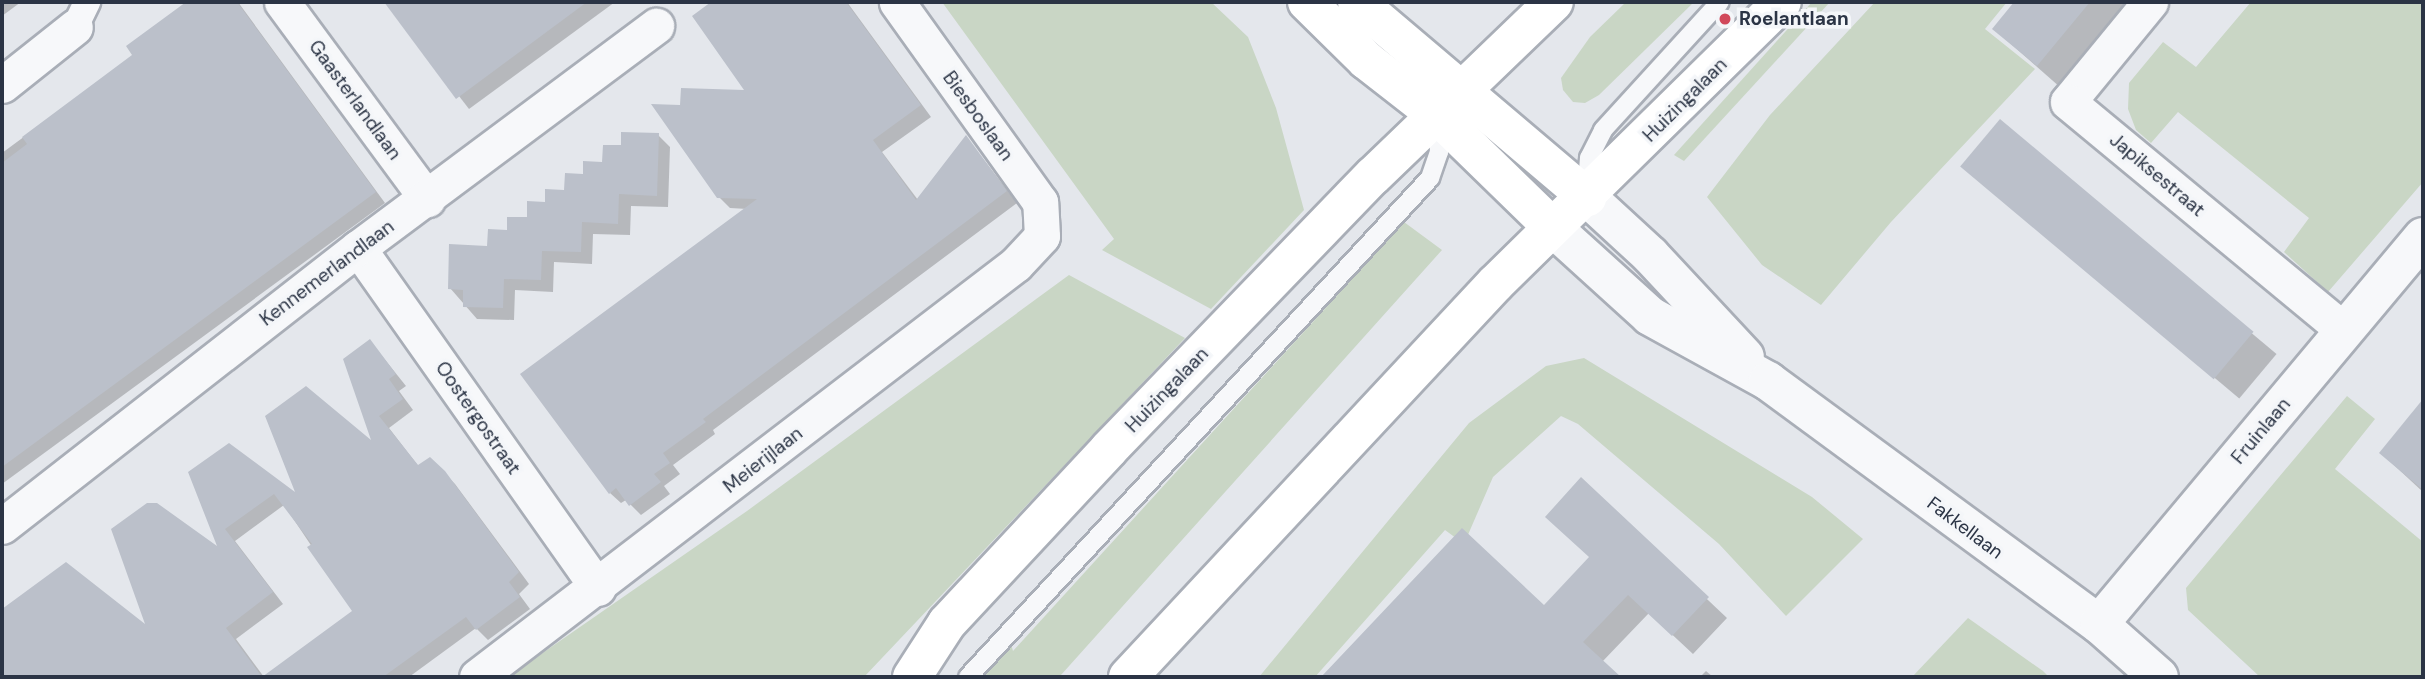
<!DOCTYPE html>
<html>
<head>
<meta charset="utf-8">
<style>
  body { margin:0 }
  #map { position:relative; width:2425px; height:679px; overflow:hidden; background:#e4e7ec; font-family:"DM Sans",sans-serif }
  div>[style] { position:absolute }
  .green>* { inset:0; background:#c9d6c5 }
  .shadow>* { inset:0; background:#0003; transform-origin:0 0 }
  .building>* { inset:0; background:#bbc0ca; transform-origin:0 0 }
  .roads { filter:drop-shadow(2px 0 #a9aeb7) drop-shadow(-2px 0 #a9aeb7) drop-shadow(0 2px #a9aeb7) drop-shadow(0 -2px #a9aeb7) }
  .service>* { height:18px; margin:-9px; padding:0 9px; transform-origin:9px; border-radius:9px; background:#f7f8fa }
  .pedestrian>* { height:26px; margin:-13px; padding:0 13px; transform-origin:13px; border-radius:13px; background:#f7f8fa }
  .minor>* { height:35px; margin:-17.5px; padding:0 17.5px; transform-origin:17.5px; border-radius:17.5px; background:#f7f8fa }
  .tertiary>* { height:38px; margin:-19px; padding:0 19px; transform-origin:19px; border-radius:19px; background:#f7f8fa }
  .secondary>* { height:38px; margin:-19px; padding:0 19px; transform-origin:19px; border-radius:19px; background:#fff }
  .dots>* { width:19px; height:19px; translate:-50% -50%; box-sizing:border-box; border:4px solid #f4f6f9; border-radius:50% }
  span { translate:-50% -50%; white-space:nowrap; text-align:center; line-height:1.15; -webkit-text-stroke:7px #f4f6f9; paint-order:stroke }
  .poi-label { font-size:19px; color:#2b3445; font-weight:700 }
  .left { translate:0 -50%; text-align:left }
  .street-label { font-size:19px; color:#2b3445 }
  .frame { position:absolute; inset:0; border:4px solid #2b3445; pointer-events:none }
</style>
</head>
<body>
<div id="map">
  <div class="green">
    <i style="clip-path:polygon(942px 2px,1211px 2px,1248px 37px,1276px 108px,1304px 210px,1211px 309px,1102px 250px,1114px 239px)"></i>
    <i style="clip-path:polygon(1626px 2px,1694px 2px,1599px 95px,1585px 103px,1573px 102px,1563px 90px,1561px 78px,1590px 37px)"></i>
    <i style="clip-path:polygon(1812px 2px,1830px 2px,1684px 161px,1674px 155px)"></i>
    <i style="clip-path:polygon(1875px 2px,2007px 2px,1985px 29px,2035px 69px,1891px 222px,1821px 305px,1762px 265px,1707px 197px,1770px 115px)"></i>
    <i style="clip-path:polygon(2251px 2px,2423px 2px,2423px 182px,2328px 292px,2284px 252px,2309px 218px,2178px 112px,2151px 143px,2136px 130px,2128px 109px,2129px 83px,2163px 42px,2196px 67px)"></i>
    <i style="clip-path:polygon(1404px 222px,1442px 250px,1061px 675px,981px 677px,1011px 644px,1013px 651px)"></i>
    <i style="clip-path:polygon(1069px 275px,1185px 338px,864px 677px,508px 677px,747px 511px)"></i>
    <i style="clip-path:polygon(1584px 358px,1812px 497px,1863px 539px,1786px 616px,1719px 544px,1578px 424px,1561px 416px,1493px 477px,1464px 544px,1445px 530px,1315px 677px,1259px 677px,1469px 423px,1546px 366px)"></i>
    <i style="clip-path:polygon(2347px 396px,2375px 419px,2335px 469px,2423px 542px,2423px 677px,2260px 677px,2188px 610px,2186px 588px)"></i>
    <i style="clip-path:polygon(1968px 618px,2043px 671px,2049px 677px,1912px 677px)"></i>
  </div>
  <div class="shadow">
    <i style="clip-path:polygon(2px 2px,21px 2px,2px 16px)"></i>
    <i style="clip-path:polygon(189px 2px,238px 2px,385px 203px,2px 484px,2px 153px,135px 55px,128px 46px)"></i>
    <i style="clip-path:polygon(408px 2px,615px 2px,469px 109px,394px 12px)"></i>
    <i style="clip-path:polygon(714px 2px,847px 2px,931px 117px,882px 152px,918px 200px,966px 137px,1017px 203px,713px 430px,715px 434px,673px 465px,680px 474px,664px 486px,670px 494px,641px 515px,626px 500px,621px 503px,610px 493px,747px 209px,730px 208px,719px 197px,682px 107px,748px 92px,694px 16px)"></i>
    <i style="clip-path:polygon(2016px 2px,2132px 2px,2061px 88px,1994px 29px)"></i>
    <i style="left:2000px;top:122px;width:361px;height:58px;rotate:40deg"></i>
    <i style="clip-path:polygon(658px 135px,670px 147px,668px 207px,631px 206px,630px 235px,593px 234px,592px 264px,554px 262px,553px 292px,515px 290px,514px 320px,477px 319px,450px 288px,489px 248px,623px 147px)"></i>
    <i style="clip-path:polygon(370px 341px,406px 386px,399px 391px,413px 410px,389px 428px,419px 467px,430px 459px,455px 484px,529px 584px,519px 594px,530px 609px,488px 640px,476px 628px,409px 677px,265px 677px,355px 611px,284px 505px,235px 541px,283px 604px,236px 639px,264px 677px,2px 677px,2px 611px,66px 564px,149px 629px,220px 551px,191px 473px,298px 497px,375px 445px)"></i>
    <i style="clip-path:polygon(2423px 402px,2423px 492px,2381px 453px)"></i>
    <i style="clip-path:polygon(1581px 480px,1727px 618px,1693px 654px,1649px 613px,1602px 662px,1618px 677px,1324px 677px,1462px 530px,1544px 607px,1591px 558px)"></i>
    <i style="clip-path:polygon(1706px 671px,1713px 677px,1700px 677px)"></i>
  </div>
  <div class="building">
    <i style="clip-path:polygon(186px 2px,237px 2px,376px 192px,2px 467px,2px 163px,27px 144px,22px 137px,132px 55px,126px 46px)"></i>
    <i style="clip-path:polygon(384px 2px,587px 2px,456px 99px)"></i>
    <i style="clip-path:polygon(711px 2px,846px 2px,921px 105px,873px 140px,916px 200px,966px 135px,1007px 191px,703px 419px,706px 422px,663px 453px,670px 463px,654px 474px,661px 482px,629px 506px,616px 488px,609px 494px,520px 374px,757px 199px,717px 198px,651px 104px,680px 105px,681px 88px,744px 90px,692px 16px)"></i>
    <i style="clip-path:polygon(2014px 2px,2090px 2px,2037px 66px,1992px 29px)"></i>
    <i style="left:2000px;top:119px;width:331px;height:62px;rotate:40deg"></i>
    <i style="clip-path:polygon(621px 132px,659px 133px,657px 196px,619px 194px,618px 224px,582px 222px,581px 252px,542px 251px,541px 280px,504px 279px,503px 308px,463px 307px,463px 290px,448px 289px,449px 244px,487px 246px,488px 229px,507px 230px,507px 217px,527px 217px,527px 201px,545px 202px,545px 189px,564px 190px,565px 173px,583px 174px,583px 161px,602px 162px,603px 145px,621px 145px)"></i>
    <i style="clip-path:polygon(evenodd,370px 339px,396px 374px,389px 379px,403px 399px,379px 416px,418px 465px,430px 457px,445px 471px,519px 572px,509px 582px,520px 597px,476px 630px,466px 617px,383px 677px,2px 677px,2px 609px,66px 562px,145px 624px,111px 529px,147px 503px,157px 503px,217px 546px,188px 472px,229px 443px,295px 492px,265px 416px,306px 386px,371px 440px,343px 359px,370px 339px,274px 494px,312px 544px,307px 547px,352px 611px,262px 677px,226px 628px,273px 592px,225px 529px,274px 494px)"></i>
    <i style="clip-path:polygon(2423px 399px,2423px 490px,2379px 453px)"></i>
    <i style="clip-path:polygon(1581px 477px,1709px 597px,1672px 636px,1628px 595px,1583px 642px,1621px 677px,1321px 677px,1462px 528px,1544px 605px,1589px 557px,1545px 517px)"></i>
  </div>
  <div class="roads">
    <div class="service">
      <i style="left:1587px;top:186px;width:28px;rotate:-86deg"></i>
      <i style="left:1589px;top:158px;width:31px;rotate:-63deg"></i>
      <i style="left:1603px;top:130px;width:173px;rotate:-47.6deg"></i>
      <i style="left:968px;top:677px;width:680px;rotate:-47.2deg"></i>
      <i style="left:1430px;top:178px;width:28px;rotate:-71deg"></i>
      <i style="left:1439px;top:152px;width:32px;rotate:-92deg"></i>
    </div>
    <div class="pedestrian">
      <i style="left:75px;top:27px;width:28px;rotate:-64deg"></i>
    </div>
    <div class="minor">
      <i style="left:282px;top:2px;width:245px;rotate:53.6deg"></i>
      <i style="left:2150px;top:2px;width:129px;rotate:129.4deg"></i>
      <i style="left:2068px;top:102px;width:359px;rotate:39.6deg"></i>
      <i style="left:2px;top:85px;width:93px;rotate:-38.5deg"></i>
      <i style="left:358px;top:248px;width:416px;rotate:54.8deg"></i>
      <i style="left:2px;top:526px;width:452px;rotate:-38deg"></i>
      <i style="left:358px;top:248px;width:372px;rotate:-36.7deg"></i>
      <i style="left:477px;top:677px;width:679px;rotate:-37.46deg"></i>
      <i style="left:1016px;top:264px;width:38px;rotate:-47deg"></i>
      <i style="left:1042px;top:236px;width:34px;rotate:-93deg"></i>
      <i style="left:1040px;top:202px;width:246px;rotate:-125.6deg"></i>
    </div>
    <div class="tertiary">
      <i style="left:1587px;top:197px;width:86px;rotate:42.6deg"></i>
      <i style="left:1650px;top:255px;width:139px;rotate:47deg"></i>
      <i style="left:1552px;top:227px;width:132px;rotate:42.2deg"></i>
      <i style="left:1650px;top:316px;width:135px;rotate:28.8deg"></i>
      <i style="left:1768px;top:381px;width:411px;rotate:36.3deg"></i>
      <i style="left:2099px;top:624px;width:80px;rotate:41.5deg"></i>
      <i style="left:2099px;top:624px;width:505px;rotate:-50.06deg"></i>
    </div>
    <div class="secondary">
      <i style="left:1307px;top:2px;width:83px;rotate:44.5deg"></i>
      <i style="left:1366px;top:60px;width:91px;rotate:37.9deg"></i>
      <i style="left:1438px;top:116px;width:159px;rotate:44.2deg"></i>
      <i style="left:1357px;top:2px;width:302px;rotate:40.3deg"></i>
      <i style="left:912px;top:677px;width:64px;rotate:-57.1deg"></i>
      <i style="left:947px;top:623px;width:238px;rotate:-47deg"></i>
      <i style="left:1109px;top:449px;width:380px;rotate:-46deg"></i>
      <i style="left:1373px;top:176px;width:251px;rotate:-43.9deg"></i>
      <i style="left:1128px;top:677px;width:538px;rotate:-46.96deg"></i>
      <i style="left:1495px;top:284px;width:402px;rotate:-44.5deg"></i>
    </div>
  </div>
  <div class="dots">
    <i style="left:1725px;top:19px;background:#d1495b"></i>
  </div>
  <div class="poi-label">
    <span class="left" style="left:1739px;top:19px">Roelantlaan</span>
  </div>
  <div class="street-label">
    <span style="left:355px;top:100px;rotate:54deg">Gaasterlandlaan</span>
    <span style="left:1685px;top:100px;rotate:-45deg">Huizingalaan</span>
    <span style="left:978px;top:116px;rotate:54deg">Biesboslaan</span>
    <span style="left:2157px;top:175px;rotate:40deg">Japiksestraat</span>
    <span style="left:327px;top:273px;rotate:-37deg">Kennemerlandlaan</span>
    <span style="left:1167px;top:390px;rotate:-46deg">Huizingalaan</span>
    <span style="left:478px;top:418px;rotate:55deg">Oostergostraat</span>
    <span style="left:2261px;top:431px;rotate:-50deg">Fruinlaan</span>
    <span style="left:763px;top:460px;rotate:-38deg">Meierijlaan</span>
    <span style="left:1965px;top:528px;rotate:37deg">Fakkellaan</span>
  </div>
  <div class="frame"></div>
</div>
</body>
</html>
